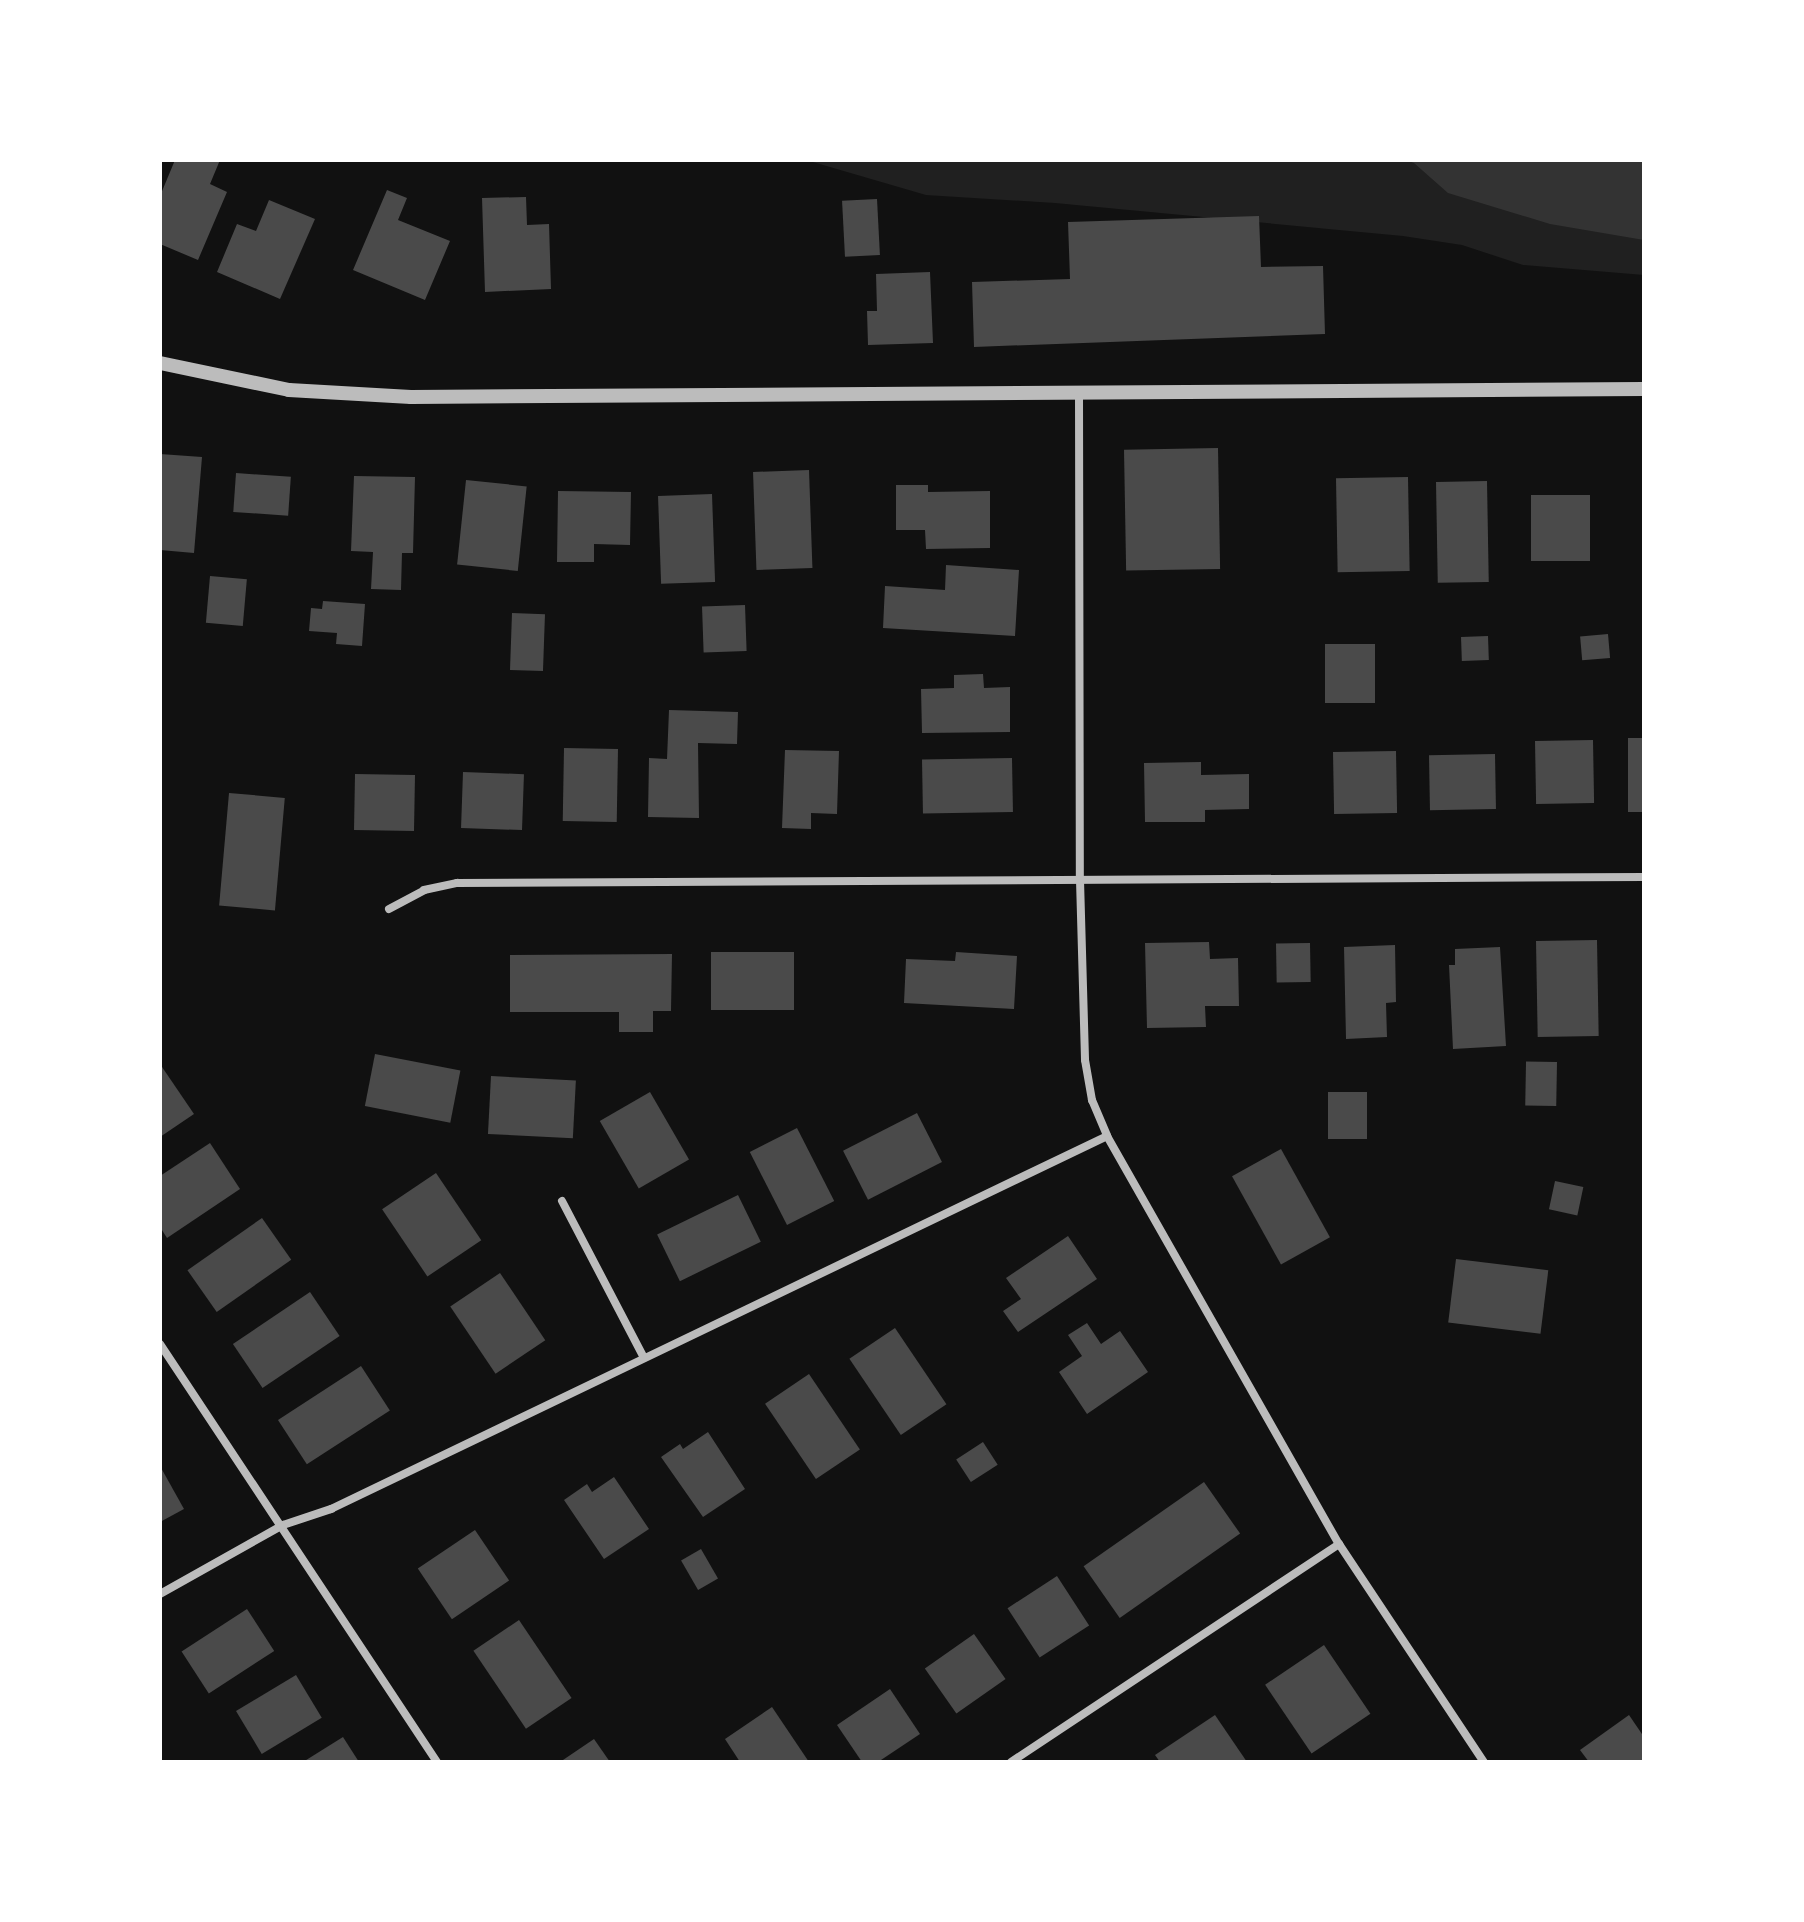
<!DOCTYPE html>
<html>
<head>
<meta charset="utf-8">
<style>
  body { margin:0 }
  #map { position:relative; width:1804px; height:1922px; overflow:hidden; background:#111; font-family:"Asap Condensed",sans-serif }
  div>[style] { position:absolute }
  .green>* { inset:0; background:#202020 }
  .water>* { inset:0; background:#333 }
  .building>* { inset:0; background:#4a4a4a; transform-origin:0 0 }
  .minor>* { height:8px; margin:-4px; padding:0 4px; transform-origin:4px; border-radius:4px; background:#bcbcbc }
  .tertiary>* { height:14px; margin:-7px; padding:0 7px; transform-origin:7px; border-radius:7px; background:#bcbcbc }
  span { translate:-50% -50%; white-space:nowrap; text-align:center; line-height:1.15; -webkit-text-stroke:8px #fff; paint-order:stroke }
  .frame { position:absolute; inset:0; border:162px solid #fff; pointer-events:none }
</style>
</head>
<body>
<div id="map">
  <div class="green">
    <i style="clip-path:polygon(806px 160px,1644px 160px,1644px 275px,1523px 265px,1462px 245px,1403px 236px,1055px 203px,926px 195px)"></i>
  </div>
  <div class="water">
    <i style="clip-path:polygon(1406px 160px,1644px 160px,1644px 240px,1550px 224px,1448px 193px,1414px 163px)"></i>
  </div>
  <div class="building">
    <i style="clip-path:polygon(175px 160px,220px 160px,210px 184px,227px 192px,198px 260px,160px 244px,160px 196px)"></i>
    <i style="clip-path:polygon(387px 190px,407px 198px,398px 220px,450px 241px,425px 300px,353px 270px)"></i>
    <i style="clip-path:polygon(526px 197px,527px 225px,549px 224px,551px 289px,485px 292px,482px 198px)"></i>
    <i style="left:877px;top:199px;width:56px;height:35px;rotate:87deg"></i>
    <i style="clip-path:polygon(269px 200px,315px 219px,280px 299px,217px 272px,237px 224px,256px 231px)"></i>
    <i style="clip-path:polygon(1259px 216px,1261px 267px,1323px 266px,1325px 334px,974px 347px,972px 282px,1070px 279px,1068px 222px)"></i>
    <i style="clip-path:polygon(930px 272px,933px 343px,868px 345px,867px 311px,877px 311px,876px 274px)"></i>
    <i style="left:1218px;top:448px;width:121px;height:94px;rotate:89deg"></i>
    <i style="clip-path:polygon(160px 454px,202px 457px,194px 553px,160px 550px)"></i>
    <i style="left:809px;top:470px;width:98px;height:56px;rotate:88deg"></i>
    <i style="left:236px;top:473px;width:55px;height:39px;rotate:4deg"></i>
    <i style="clip-path:polygon(354px 476px,415px 477px,413px 553px,402px 553px,401px 590px,371px 589px,373px 552px,351px 551px)"></i>
    <i style="left:1408px;top:477px;width:94px;height:72px;rotate:89deg"></i>
    <i style="left:466px;top:480px;width:61px;height:85px;rotate:6deg"></i>
    <i style="left:1487px;top:481px;width:101px;height:51px;rotate:89deg"></i>
    <i style="clip-path:polygon(896px 485px,928px 485px,928px 492px,990px 491px,990px 548px,926px 549px,925px 530px,896px 530px)"></i>
    <i style="clip-path:polygon(558px 491px,631px 492px,630px 545px,594px 544px,594px 562px,557px 562px)"></i>
    <i style="left:712px;top:494px;width:88px;height:54px;rotate:88deg"></i>
    <i style="left:1531px;top:495px;width:59px;height:66px"></i>
    <i style="clip-path:polygon(946px 565px,1019px 570px,1015px 636px,883px 628px,885px 586px,945px 590px)"></i>
    <i style="left:210px;top:576px;width:37px;height:47px;rotate:5deg"></i>
    <i style="clip-path:polygon(323px 601px,365px 604px,362px 646px,336px 644px,337px 633px,309px 631px,311px 608px,322px 609px)"></i>
    <i style="left:745px;top:605px;width:46px;height:43px;rotate:88deg"></i>
    <i style="left:512px;top:613px;width:33px;height:57px;rotate:2deg"></i>
    <i style="left:1608px;top:634px;width:24px;height:28px;rotate:85deg"></i>
    <i style="left:1488px;top:636px;width:24px;height:27px;rotate:88deg"></i>
    <i style="left:1375px;top:644px;width:59px;height:50px;rotate:90deg"></i>
    <i style="clip-path:polygon(983px 674px,984px 688px,1010px 687px,1010px 732px,922px 733px,921px 689px,954px 688px,954px 675px)"></i>
    <i style="clip-path:polygon(669px 710px,738px 712px,737px 744px,698px 743px,699px 818px,648px 817px,649px 758px,667px 759px)"></i>
    <i style="left:1628px;top:738px;width:16px;height:74px"></i>
    <i style="left:1593px;top:740px;width:63px;height:58px;rotate:89deg"></i>
    <i style="left:564px;top:748px;width:54px;height:73px;rotate:1deg"></i>
    <i style="clip-path:polygon(785px 750px,839px 751px,837px 814px,811px 813px,811px 829px,782px 828px)"></i>
    <i style="left:1396px;top:751px;width:62px;height:63px;rotate:89deg"></i>
    <i style="left:1495px;top:754px;width:55px;height:66px;rotate:89deg"></i>
    <i style="left:1012px;top:758px;width:54px;height:90px;rotate:89deg"></i>
    <i style="clip-path:polygon(1201px 762px,1201px 775px,1249px 774px,1249px 809px,1205px 810px,1205px 822px,1145px 822px,1144px 763px)"></i>
    <i style="left:463px;top:772px;width:61px;height:56px;rotate:2deg"></i>
    <i style="left:355px;top:774px;width:60px;height:56px;rotate:1deg"></i>
    <i style="left:229px;top:793px;width:56px;height:113px;rotate:5deg"></i>
    <i style="left:1597px;top:940px;width:96px;height:61px;rotate:89deg"></i>
    <i style="clip-path:polygon(1209px 942px,1210px 959px,1238px 958px,1239px 1006px,1205px 1006px,1206px 1027px,1147px 1028px,1145px 943px)"></i>
    <i style="left:1310px;top:943px;width:39px;height:34px;rotate:89deg"></i>
    <i style="clip-path:polygon(1395px 945px,1396px 1002px,1386px 1003px,1387px 1037px,1346px 1039px,1344px 947px)"></i>
    <i style="clip-path:polygon(1500px 947px,1506px 1046px,1453px 1049px,1449px 965px,1455px 965px,1455px 949px)"></i>
    <i style="left:794px;top:952px;width:58px;height:83px;rotate:90deg"></i>
    <i style="clip-path:polygon(956px 952px,1017px 956px,1014px 1009px,904px 1003px,906px 959px,955px 961px)"></i>
    <i style="clip-path:polygon(672px 954px,671px 1011px,653px 1011px,653px 1032px,619px 1032px,619px 1012px,510px 1012px,510px 955px)"></i>
    <i style="left:375px;top:1054px;width:87px;height:53px;rotate:11deg"></i>
    <i style="left:1557px;top:1062px;width:44px;height:31px;rotate:91deg"></i>
    <i style="clip-path:polygon(160px 1064px,194px 1114px,160px 1137px)"></i>
    <i style="left:491px;top:1076px;width:85px;height:58px;rotate:3deg"></i>
    <i style="left:650px;top:1092px;width:78px;height:58px;rotate:60deg"></i>
    <i style="left:1328px;top:1092px;width:39px;height:47px"></i>
    <i style="left:917px;top:1113px;width:55px;height:83px;rotate:63deg"></i>
    <i style="left:797px;top:1128px;width:82px;height:53px;rotate:63deg"></i>
    <i style="clip-path:polygon(210px 1143px,240px 1189px,167px 1238px,160px 1227px,160px 1176px)"></i>
    <i style="left:1281px;top:1149px;width:101px;height:56px;rotate:61deg"></i>
    <i style="left:436px;top:1173px;width:81px;height:65px;rotate:56deg"></i>
    <i style="left:1555px;top:1181px;width:29px;height:29px;rotate:12deg"></i>
    <i style="left:738px;top:1195px;width:52px;height:90px;rotate:64deg"></i>
    <i style="left:262px;top:1218px;width:51px;height:91px;rotate:55deg"></i>
    <i style="clip-path:polygon(1068px 1236px,1097px 1279px,1018px 1332px,1003px 1311px,1021px 1299px,1006px 1278px)"></i>
    <i style="left:1456px;top:1259px;width:93px;height:64px;rotate:7deg"></i>
    <i style="left:500px;top:1273px;width:81px;height:60px;rotate:56deg"></i>
    <i style="left:310px;top:1292px;width:53px;height:93px;rotate:56deg"></i>
    <i style="clip-path:polygon(1087px 1323px,1101px 1344px,1120px 1331px,1148px 1372px,1087px 1414px,1059px 1372px,1082px 1356px,1068px 1335px)"></i>
    <i style="left:895px;top:1328px;width:92px;height:55px;rotate:56deg"></i>
    <i style="left:361px;top:1366px;width:53px;height:99px;rotate:57deg"></i>
    <i style="left:809px;top:1374px;width:91px;height:53px;rotate:56deg"></i>
    <i style="clip-path:polygon(708px 1432px,745px 1489px,703px 1517px,661px 1457px,680px 1444px,683px 1449px)"></i>
    <i style="left:983px;top:1442px;width:27px;height:32px;rotate:57deg"></i>
    <i style="clip-path:polygon(160px 1466px,184px 1509px,160px 1522px)"></i>
    <i style="clip-path:polygon(614px 1477px,649px 1529px,604px 1559px,564px 1500px,587px 1484px,592px 1492px)"></i>
    <i style="left:1204px;top:1482px;width:63px;height:147px;rotate:55deg"></i>
    <i style="left:475px;top:1530px;width:61px;height:69px;rotate:56deg"></i>
    <i style="left:701px;top:1549px;width:34px;height:23px;rotate:60deg"></i>
    <i style="left:1057px;top:1576px;width:59px;height:59px;rotate:57deg"></i>
    <i style="left:247px;top:1609px;width:50px;height:78px;rotate:57deg"></i>
    <i style="left:519px;top:1620px;width:94px;height:55px;rotate:56deg"></i>
    <i style="left:974px;top:1634px;width:55px;height:60px;rotate:55deg"></i>
    <i style="left:1324px;top:1645px;width:83px;height:71px;rotate:56deg"></i>
    <i style="left:296px;top:1675px;width:50px;height:70px;rotate:59deg"></i>
    <i style="clip-path:polygon(890px 1689px,920px 1734px,878px 1762px,862px 1762px,837px 1725px)"></i>
    <i style="clip-path:polygon(772px 1707px,809px 1762px,740px 1762px,725px 1739px)"></i>
    <i style="clip-path:polygon(1215px 1715px,1247px 1762px,1160px 1762px,1155px 1755px)"></i>
    <i style="clip-path:polygon(1629px 1715px,1644px 1737px,1644px 1762px,1589px 1762px,1580px 1750px)"></i>
    <i style="clip-path:polygon(343px 1737px,359px 1762px,303px 1762px)"></i>
    <i style="clip-path:polygon(594px 1739px,610px 1762px,560px 1762px)"></i>
  </div>
  <div class="minor">
    <i style="left:1079px;top:393px;width:487px;rotate:89.9deg"></i>
    <i style="left:1080px;top:880px;width:180px;rotate:88.4deg"></i>
    <i style="left:1085px;top:1060px;width:41px;rotate:80.1deg"></i>
    <i style="left:1092px;top:1100px;width:39px;rotate:67deg"></i>
    <i style="left:1107px;top:1136px;width:469px;rotate:60.4deg"></i>
    <i style="left:1339px;top:1544px;width:262px;rotate:56.4deg"></i>
    <i style="left:389px;top:909px;width:40px;rotate:-28deg"></i>
    <i style="left:424px;top:890px;width:34px;rotate:-12deg"></i>
    <i style="left:457px;top:883px;width:1187px;rotate:-0.29deg"></i>
    <i style="left:562px;top:1201px;width:177px;rotate:62.4deg"></i>
    <i style="left:160px;top:1344px;width:501px;rotate:56.47deg"></i>
    <i style="left:160px;top:1594px;width:141px;rotate:-29.3deg"></i>
    <i style="left:283px;top:1525px;width:51px;rotate:-18.4deg"></i>
    <i style="left:331px;top:1509px;width:861px;rotate:-25.67deg"></i>
    <i style="left:1011px;top:1762px;width:394px;rotate:-33.6deg"></i>
  </div>
  <div class="tertiary">
    <i style="left:160px;top:363px;width:132px;rotate:11.8deg"></i>
    <i style="left:289px;top:390px;width:122px;rotate:3.3deg"></i>
    <i style="left:411px;top:397px;width:1233px;rotate:-0.37deg"></i>
  </div>
  <div class="frame"></div>
</div>
</body>
</html>
